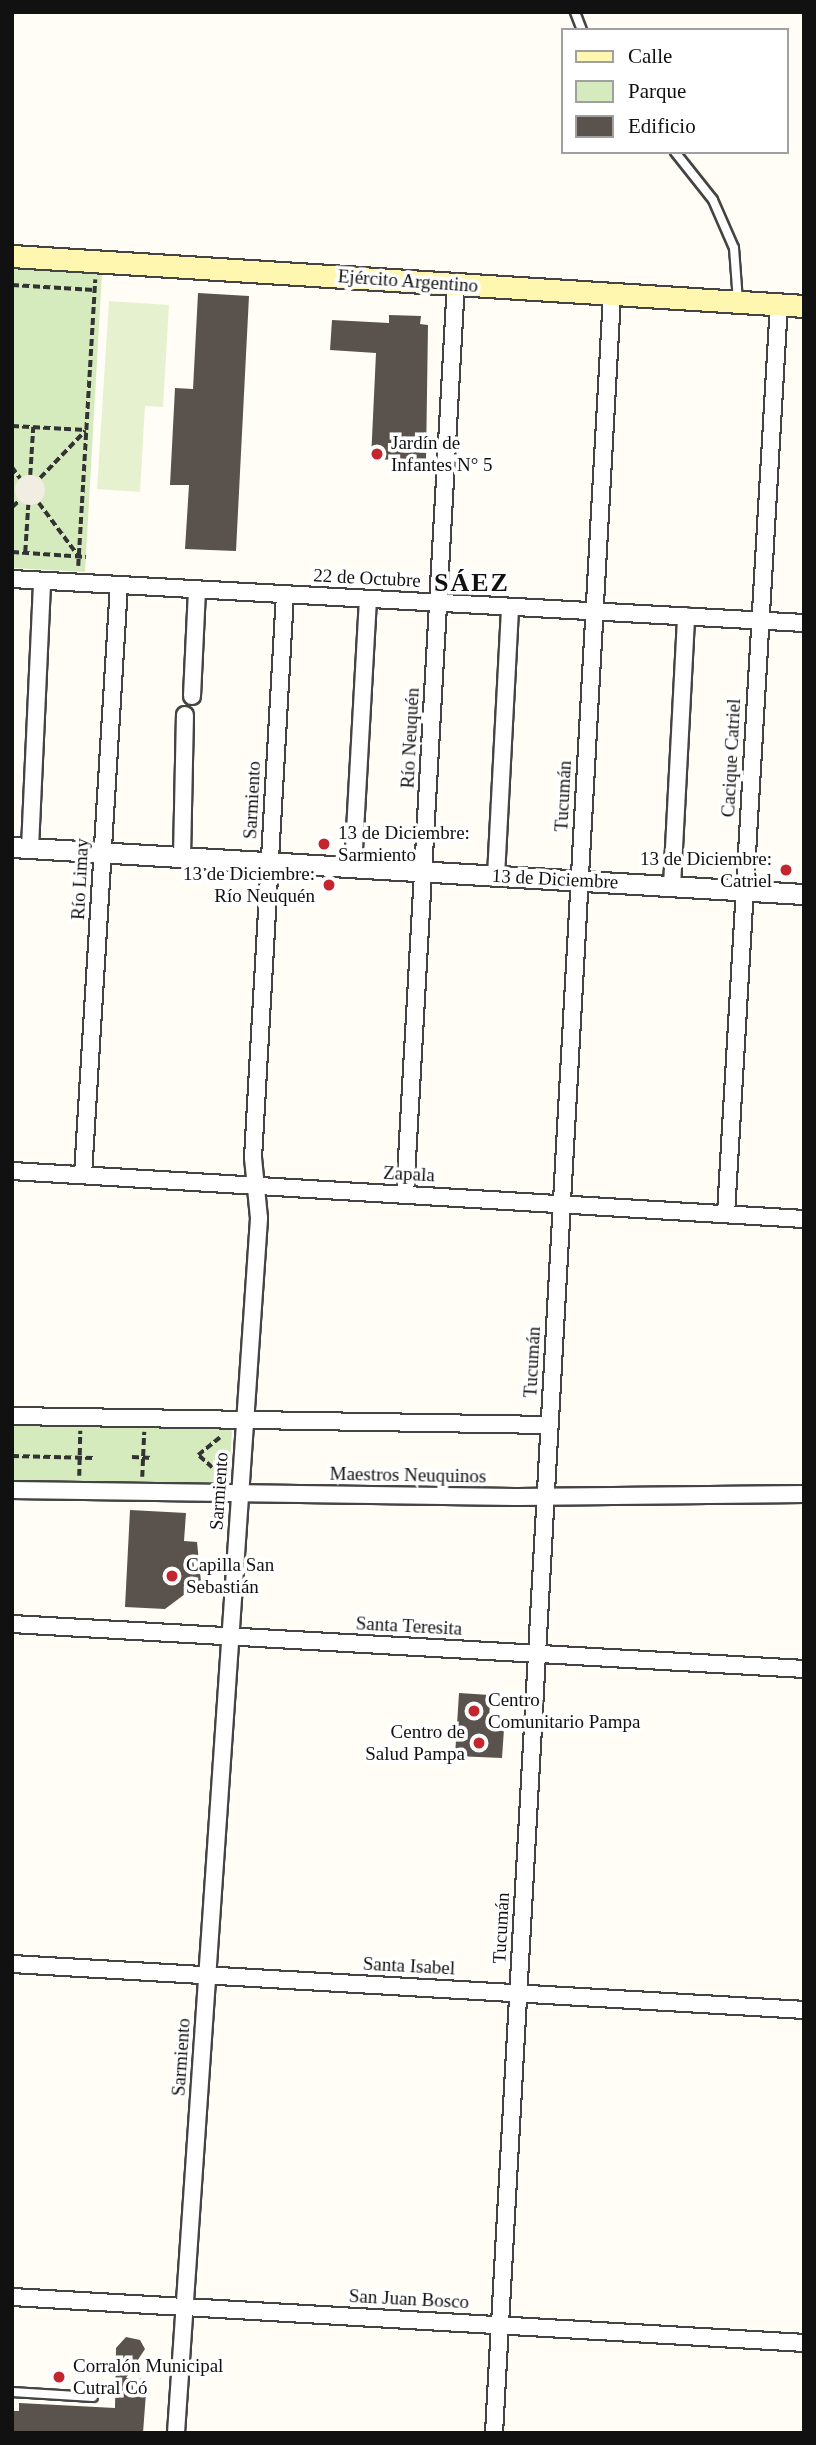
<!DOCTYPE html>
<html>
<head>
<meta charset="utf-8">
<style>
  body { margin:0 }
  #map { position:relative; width:816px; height:2445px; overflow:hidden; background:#fffdf5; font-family:"Times New Roman",serif }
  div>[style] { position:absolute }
  .green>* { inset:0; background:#d5ebbd }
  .pitch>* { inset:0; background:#e6f2cf }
  .plaza>* { inset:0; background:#f1ede2 }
  .round { border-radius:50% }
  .building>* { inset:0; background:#5a524d }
  .path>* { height:3.5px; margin-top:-1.75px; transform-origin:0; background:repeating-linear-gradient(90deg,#333 0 7px,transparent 0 10.5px) }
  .roads { filter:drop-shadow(2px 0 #444) drop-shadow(-2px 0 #444) drop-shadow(0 2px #444) drop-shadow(0 -2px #444) }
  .service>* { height:8px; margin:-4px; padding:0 4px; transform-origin:4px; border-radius:4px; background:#fff }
  .minor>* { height:16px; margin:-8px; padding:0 8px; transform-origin:8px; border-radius:8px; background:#fff }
  .tertiary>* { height:19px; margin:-9.5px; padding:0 9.5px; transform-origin:9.5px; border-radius:9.5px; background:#fff }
  .secondary>* { height:21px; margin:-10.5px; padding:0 10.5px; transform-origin:10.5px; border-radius:10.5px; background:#fff6b0 }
  .dots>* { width:19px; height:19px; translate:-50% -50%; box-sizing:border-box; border:4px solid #fff; border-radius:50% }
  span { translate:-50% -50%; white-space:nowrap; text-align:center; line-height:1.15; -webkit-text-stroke:7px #fff; paint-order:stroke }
  .street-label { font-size:19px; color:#111 }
  .poi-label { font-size:19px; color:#111 }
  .left { translate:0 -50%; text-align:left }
  .right { translate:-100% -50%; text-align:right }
  .district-label { font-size:26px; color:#111; font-weight:700; letter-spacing:2px }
  .frame { position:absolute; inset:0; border:14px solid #111; pointer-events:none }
  .legend { position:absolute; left:561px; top:28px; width:228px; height:126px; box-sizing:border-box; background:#fff; border:2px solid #a0a0a0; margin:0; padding:9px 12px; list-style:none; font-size:21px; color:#111 }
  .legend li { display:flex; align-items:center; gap:14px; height:35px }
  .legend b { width:35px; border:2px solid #a0a0a0 }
</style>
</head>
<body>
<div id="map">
  <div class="green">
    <i style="clip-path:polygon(12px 268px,102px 272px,85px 572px,12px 568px)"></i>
    <i style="clip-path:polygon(12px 1423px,226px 1427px,232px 1431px,229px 1476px,223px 1484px,12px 1480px)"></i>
  </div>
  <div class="pitch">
    <i style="clip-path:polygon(109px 301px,169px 305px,163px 407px,145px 406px,140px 492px,97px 489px)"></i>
  </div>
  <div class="plaza">
    <i class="round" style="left:15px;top:475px;width:30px;height:30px"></i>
  </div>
  <div class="building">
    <i style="clip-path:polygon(198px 293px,249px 296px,236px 551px,185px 549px,189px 485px,170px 485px,175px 388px,193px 389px)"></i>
    <i style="clip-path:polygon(389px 315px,421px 316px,420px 324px,428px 325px,426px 461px,371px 459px,376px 353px,330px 350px,332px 320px,389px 323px)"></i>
    <i style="clip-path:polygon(130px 1510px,186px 1513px,184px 1541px,197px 1542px,201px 1582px,165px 1609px,125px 1607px)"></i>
    <i style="clip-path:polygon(459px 1693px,490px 1695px,489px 1728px,504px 1729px,502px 1758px,455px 1756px)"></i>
    <i style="clip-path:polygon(126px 2337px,140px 2340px,145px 2349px,126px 2378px,147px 2379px,143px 2433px,12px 2433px,12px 2411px,19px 2411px,19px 2403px,115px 2408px,116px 2348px)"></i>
  </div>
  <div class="path">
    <i style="left:12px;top:285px;width:82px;rotate:3.5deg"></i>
    <i style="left:12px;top:426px;width:74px;rotate:3.1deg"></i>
    <i style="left:12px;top:467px;width:14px;rotate:54deg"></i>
    <i style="left:30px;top:475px;width:48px;rotate:-86.4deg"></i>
    <i style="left:40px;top:478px;width:65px;rotate:-46.2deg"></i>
    <i style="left:39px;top:503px;width:64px;rotate:53.3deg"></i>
    <i style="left:12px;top:507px;width:9px;rotate:-41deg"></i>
    <i style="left:12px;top:552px;width:74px;rotate:3.9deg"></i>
    <i style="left:25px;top:552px;width:47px;rotate:-86.3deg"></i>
    <i style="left:78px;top:566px;width:287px;rotate:-86.6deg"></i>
    <i style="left:12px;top:1456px;width:81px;rotate:1.4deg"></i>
    <i style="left:132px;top:1457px;width:21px;rotate:3deg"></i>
    <i style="left:220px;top:1475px;width:30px;rotate:-138deg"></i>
    <i style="left:198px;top:1455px;width:28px;rotate:-39deg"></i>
    <i style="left:79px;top:1476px;width:45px;rotate:-88.7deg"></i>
    <i style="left:142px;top:1477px;width:45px;rotate:-87.5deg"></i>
  </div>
  <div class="roads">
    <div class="service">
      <i style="left:575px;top:12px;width:19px;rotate:69deg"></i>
      <i style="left:675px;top:152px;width:61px;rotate:51.6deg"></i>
      <i style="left:713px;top:200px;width:52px;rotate:66.4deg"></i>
      <i style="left:734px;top:248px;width:53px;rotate:85.7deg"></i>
      <i style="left:12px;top:2392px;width:81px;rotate:3.5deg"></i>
    </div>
    <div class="minor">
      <i style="left:12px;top:579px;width:793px;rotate:3.18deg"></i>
      <i style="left:192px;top:696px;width:106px;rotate:-87.3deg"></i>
      <i style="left:30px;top:848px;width:267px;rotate:-87.4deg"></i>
      <i style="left:182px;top:857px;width:142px;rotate:-88.8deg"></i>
      <i style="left:353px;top:867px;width:268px;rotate:-86.8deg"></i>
      <i style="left:496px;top:876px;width:269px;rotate:-87deg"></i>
      <i style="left:672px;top:886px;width:270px;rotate:-87deg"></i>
      <i style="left:12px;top:1171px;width:793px;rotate:3.47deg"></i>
      <i style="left:83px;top:1175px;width:591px;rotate:-86.51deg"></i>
      <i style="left:405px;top:1195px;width:912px;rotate:-86.8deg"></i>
      <i style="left:726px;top:1214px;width:912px;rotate:-86.67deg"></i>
      <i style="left:12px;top:1416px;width:537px;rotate:0.96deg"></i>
      <i style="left:12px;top:1490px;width:506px;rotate:0.79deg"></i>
      <i style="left:518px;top:1497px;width:286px;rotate:-0.6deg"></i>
      <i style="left:12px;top:1624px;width:793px;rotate:3.25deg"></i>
      <i style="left:12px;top:1964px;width:793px;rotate:3.32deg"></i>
      <i style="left:12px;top:2297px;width:793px;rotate:3.32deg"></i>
      <i style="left:176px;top:2433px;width:1218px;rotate:-86.09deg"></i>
      <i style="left:259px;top:1218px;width:60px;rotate:-95.7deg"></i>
      <i style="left:253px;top:1158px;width:565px;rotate:-86.75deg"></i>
      <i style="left:494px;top:2433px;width:2142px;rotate:-86.84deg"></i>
    </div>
    <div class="tertiary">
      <i style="left:12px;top:847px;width:793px;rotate:3.4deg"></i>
    </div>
    <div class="secondary">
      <i style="left:12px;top:256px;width:794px;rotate:3.61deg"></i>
    </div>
  </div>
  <div class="dots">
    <i style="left:377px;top:454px;background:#c4262e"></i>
    <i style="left:324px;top:844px;background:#c4262e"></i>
    <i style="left:786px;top:870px;background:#c4262e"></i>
    <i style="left:329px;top:885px;background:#c4262e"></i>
    <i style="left:172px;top:1576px;background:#c4262e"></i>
    <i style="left:474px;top:1711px;background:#c4262e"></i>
    <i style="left:479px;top:1743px;background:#c4262e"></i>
    <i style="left:59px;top:2377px;background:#c4262e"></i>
  </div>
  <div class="street-label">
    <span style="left:408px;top:281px;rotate:4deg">Ejército Argentino</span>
    <span style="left:367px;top:578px;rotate:3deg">22 de Octubre</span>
    <span style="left:410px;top:738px;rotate:-87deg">Río Neuquén</span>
    <span style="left:731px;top:758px;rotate:-87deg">Cacique Catriel</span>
    <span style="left:563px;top:796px;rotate:-87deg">Tucumán</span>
    <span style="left:252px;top:800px;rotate:-87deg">Sarmiento</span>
    <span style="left:80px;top:879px;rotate:-87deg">Río Limay</span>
    <span style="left:555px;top:879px;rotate:3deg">13 de Diciembre</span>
    <span style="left:409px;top:1174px;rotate:3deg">Zapala</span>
    <span style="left:532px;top:1362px;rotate:-87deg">Tucumán</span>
    <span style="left:408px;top:1475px;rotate:1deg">Maestros Neuquinos</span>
    <span style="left:219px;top:1491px;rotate:-86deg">Sarmiento</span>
    <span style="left:409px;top:1626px;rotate:3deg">Santa Teresita</span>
    <span style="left:501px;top:1928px;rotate:-87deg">Tucumán</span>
    <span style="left:409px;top:1966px;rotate:3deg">Santa Isabel</span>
    <span style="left:181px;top:2057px;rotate:-86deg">Sarmiento</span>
    <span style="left:409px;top:2299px;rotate:3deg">San Juan Bosco</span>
  </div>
  <div class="poi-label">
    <span class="left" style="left:391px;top:454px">Jardín de<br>Infantes N° 5</span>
    <span class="left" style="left:338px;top:844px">13 de Diciembre:<br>Sarmiento</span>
    <span class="right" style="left:772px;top:870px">13 de Diciembre:<br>Catriel</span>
    <span class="right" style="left:315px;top:885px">13 de Diciembre:<br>Río Neuquén</span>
    <span class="left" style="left:186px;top:1576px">Capilla San<br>Sebastián</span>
    <span class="left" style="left:488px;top:1711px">Centro<br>Comunitario Pampa</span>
    <span class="right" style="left:465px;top:1743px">Centro de<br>Salud Pampa</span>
    <span class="left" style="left:73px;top:2377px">Corralón Municipal<br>Cutral Có</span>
  </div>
  <div class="district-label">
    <span style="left:472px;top:583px">SÁEZ</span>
  </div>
  <div class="frame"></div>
  <ul class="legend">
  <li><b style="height:9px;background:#fff6b0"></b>Calle</li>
  <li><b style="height:19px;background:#d5ebbd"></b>Parque</li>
  <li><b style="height:19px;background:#5a524d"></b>Edificio</li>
  </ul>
</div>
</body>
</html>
